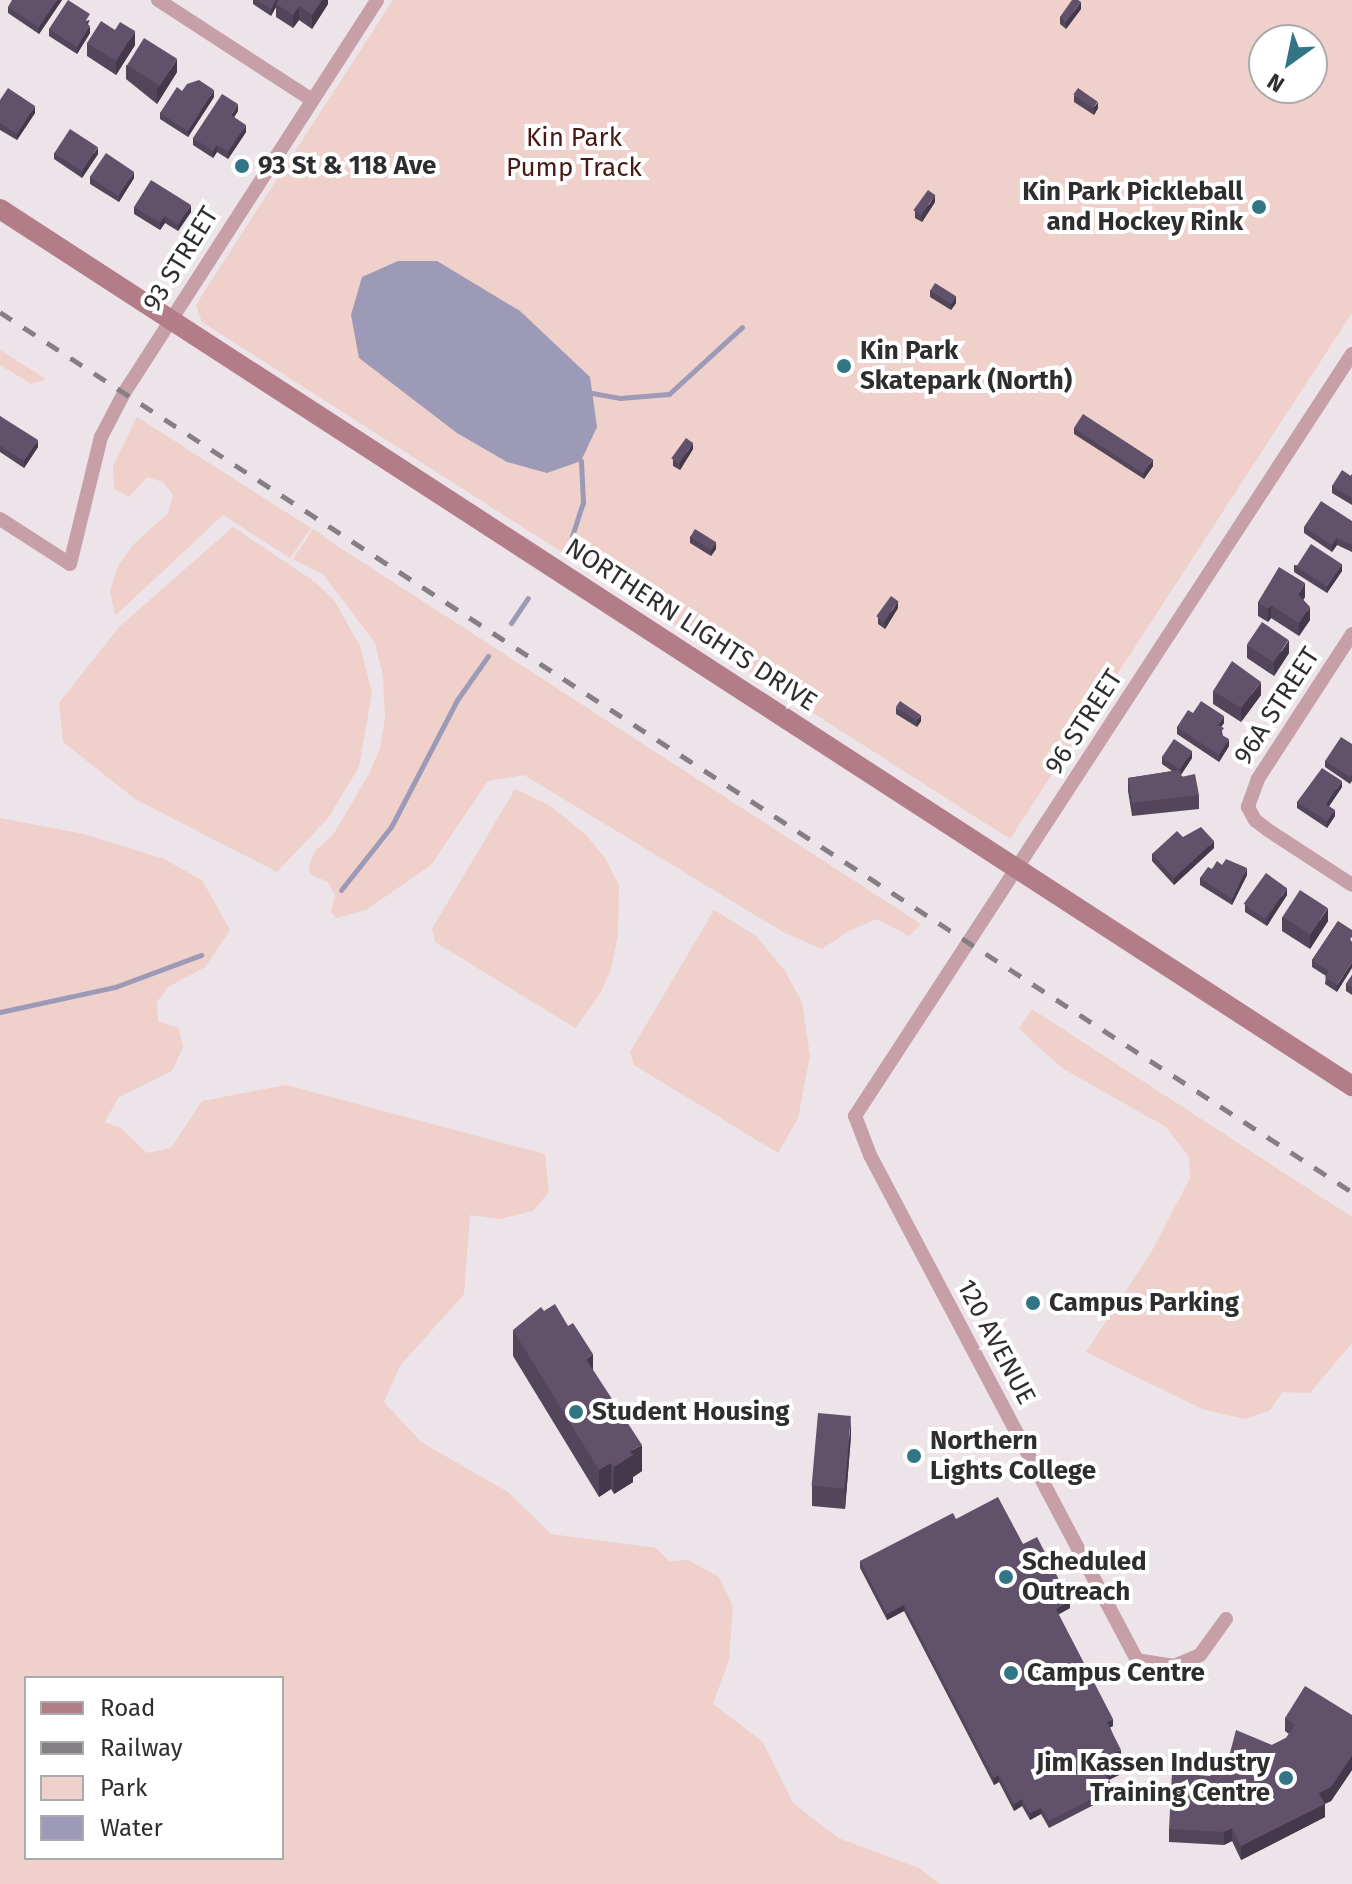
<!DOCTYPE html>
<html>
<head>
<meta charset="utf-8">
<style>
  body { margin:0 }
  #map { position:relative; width:1352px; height:1884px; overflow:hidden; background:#ece4e9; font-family:"Fira Sans",sans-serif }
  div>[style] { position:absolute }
  .green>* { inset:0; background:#efd0cb }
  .water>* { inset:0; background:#9c9ab7 }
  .stream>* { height:5px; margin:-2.5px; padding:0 2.5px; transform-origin:2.5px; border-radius:2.5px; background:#9c9ab7 }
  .minor>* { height:14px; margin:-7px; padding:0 7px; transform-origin:7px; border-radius:7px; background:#c69fa8 }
  .secondary>* { height:20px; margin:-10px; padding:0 10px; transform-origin:10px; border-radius:10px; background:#b37c89 }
  .rail>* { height:5px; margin-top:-2.5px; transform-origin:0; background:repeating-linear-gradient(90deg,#847f82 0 14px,transparent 0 28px) }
  .wall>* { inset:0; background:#53465b }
  .shaded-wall>* { inset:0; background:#44394a; transform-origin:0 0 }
  .building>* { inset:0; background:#61516a; transform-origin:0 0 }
  .dots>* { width:22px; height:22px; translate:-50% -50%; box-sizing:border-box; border:4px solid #fff; border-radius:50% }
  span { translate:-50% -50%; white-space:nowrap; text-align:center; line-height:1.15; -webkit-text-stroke:8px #fff; paint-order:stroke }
  .park-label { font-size:26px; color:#491a15 }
  .poi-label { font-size:26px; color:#302d2f; font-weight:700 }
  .left { translate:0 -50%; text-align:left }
  .right { translate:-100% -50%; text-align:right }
  .street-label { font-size:26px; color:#302d2f }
  .legend { position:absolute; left:24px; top:1676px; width:260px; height:184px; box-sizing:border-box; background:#fff; border:2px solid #acabac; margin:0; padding:10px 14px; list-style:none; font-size:24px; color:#302d2f }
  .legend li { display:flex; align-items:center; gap:16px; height:40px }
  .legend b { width:40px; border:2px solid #acabac }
  .north { position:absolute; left:1248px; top:24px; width:80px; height:80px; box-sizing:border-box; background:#fff; border:2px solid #acabac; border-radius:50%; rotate:213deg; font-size:22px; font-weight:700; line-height:32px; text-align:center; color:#302d2f }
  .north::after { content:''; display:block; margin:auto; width:28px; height:36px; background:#327685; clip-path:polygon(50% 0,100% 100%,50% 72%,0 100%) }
</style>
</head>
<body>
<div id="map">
  <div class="green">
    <i style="clip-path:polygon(evenodd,393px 0,1352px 0,1352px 313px,1010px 839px,202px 322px,196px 306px,202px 295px,393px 0,1264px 40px,1312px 40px,1312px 88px,1264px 88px,1264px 40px)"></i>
    <i style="clip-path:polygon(0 350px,46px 379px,31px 384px,0 365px)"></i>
    <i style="clip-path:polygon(137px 417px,311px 528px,290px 558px,223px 515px,115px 616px,110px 590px,119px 564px,135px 543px,168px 513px,173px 495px,163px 482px,147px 477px,129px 497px,114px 489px,113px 466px)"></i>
    <i style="clip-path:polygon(233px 527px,315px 582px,334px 600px,360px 646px,372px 693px,359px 767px,328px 818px,277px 872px,135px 799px,63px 742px,59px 703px,119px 627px)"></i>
    <i style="clip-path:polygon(313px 529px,342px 549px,921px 924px,909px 936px,877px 919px,849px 931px,822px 949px,783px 932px,524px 775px,488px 781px,431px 865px,366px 910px,337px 918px,331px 912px,335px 895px,328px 882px,310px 874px,309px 865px,316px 850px,333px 835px,369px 774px,380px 748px,385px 719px,383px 676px,375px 643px,323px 574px,293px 559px)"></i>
    <i style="clip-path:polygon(515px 789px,549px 805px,585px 834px,605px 858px,619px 885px,618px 935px,611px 969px,600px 994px,575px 1028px,435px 942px,432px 929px)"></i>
    <i style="clip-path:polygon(evenodd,0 818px,84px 834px,164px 859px,202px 880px,230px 930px,205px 967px,168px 987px,157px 1002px,158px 1021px,179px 1028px,183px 1047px,172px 1071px,119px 1097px,105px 1122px,121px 1128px,147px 1153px,171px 1148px,202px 1101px,286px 1085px,545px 1154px,549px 1192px,533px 1211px,499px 1219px,470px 1215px,464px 1294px,400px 1366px,384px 1402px,421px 1442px,508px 1492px,551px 1534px,656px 1548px,669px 1561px,688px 1560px,719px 1577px,733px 1607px,729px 1660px,713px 1704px,763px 1742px,793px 1803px,838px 1838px,919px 1868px,940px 1884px,0 1884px,0 818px,26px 1678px,282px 1678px,282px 1858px,26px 1858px,26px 1678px)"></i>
    <i style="clip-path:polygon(714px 910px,756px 936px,785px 971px,802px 1002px,810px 1056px,798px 1118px,778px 1153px,634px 1065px,630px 1052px)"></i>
    <i style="clip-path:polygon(1032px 1009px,1352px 1217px,1352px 1343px,1310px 1393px,1283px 1392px,1269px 1411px,1244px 1419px,1202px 1409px,1086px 1352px,1153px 1249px,1190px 1178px,1189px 1157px,1166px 1127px,1062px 1068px,1019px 1029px)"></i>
  </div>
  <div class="water">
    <i style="clip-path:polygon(398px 261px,437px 261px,520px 311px,590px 377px,597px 427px,581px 461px,547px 473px,507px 462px,457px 433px,359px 358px,351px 315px,362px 277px)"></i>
  </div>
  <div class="stream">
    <i style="left:592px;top:393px;width:28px;rotate:10deg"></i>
    <i style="left:620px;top:398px;width:49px;rotate:-4.7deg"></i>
    <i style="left:669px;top:394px;width:99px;rotate:-42.5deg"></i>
    <i style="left:572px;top:536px;width:35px;rotate:-72deg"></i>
    <i style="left:583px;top:503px;width:42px;rotate:-92.7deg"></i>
    <i style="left:511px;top:623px;width:30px;rotate:-56deg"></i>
    <i style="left:341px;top:890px;width:80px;rotate:-51.6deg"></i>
    <i style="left:391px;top:827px;width:143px;rotate:-62.5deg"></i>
    <i style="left:457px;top:700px;width:54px;rotate:-54.8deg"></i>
    <i style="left:0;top:1012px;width:118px;rotate:-12.3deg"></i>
    <i style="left:115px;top:987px;width:92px;rotate:-20.4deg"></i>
  </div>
  <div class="minor">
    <i style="left:158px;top:0;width:184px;rotate:33deg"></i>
    <i style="left:0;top:519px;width:83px;rotate:32.7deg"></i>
    <i style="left:70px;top:564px;width:131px;rotate:-76.3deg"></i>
    <i style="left:101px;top:437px;width:50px;rotate:-62.4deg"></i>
    <i style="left:124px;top:393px;width:467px;rotate:-57.2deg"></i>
    <i style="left:1352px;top:634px;width:173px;rotate:123deg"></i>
    <i style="left:1258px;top:779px;width:30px;rotate:110deg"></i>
    <i style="left:1248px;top:807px;width:15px;rotate:62deg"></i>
    <i style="left:1255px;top:820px;width:16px;rotate:38deg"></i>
    <i style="left:1268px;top:830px;width:100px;rotate:33.2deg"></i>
    <i style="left:1226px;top:1619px;width:44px;rotate:125.8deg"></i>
    <i style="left:1200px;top:1655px;width:28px;rotate:157deg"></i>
    <i style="left:1174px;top:1666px;width:37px;rotate:-171deg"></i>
    <i style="left:1137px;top:1660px;width:571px;rotate:-117.87deg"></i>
    <i style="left:870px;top:1155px;width:42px;rotate:-111deg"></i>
    <i style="left:855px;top:1116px;width:910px;rotate:-56.89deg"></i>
  </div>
  <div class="secondary">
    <i style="left:0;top:209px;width:1612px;rotate:32.97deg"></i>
  </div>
  <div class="rail">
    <i style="left:0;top:312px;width:1613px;rotate:33.06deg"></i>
  </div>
  <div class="wall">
    <i style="clip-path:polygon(62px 0,39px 34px,8px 13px,8px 7px)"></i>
    <i style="clip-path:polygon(253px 0,328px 0,328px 4px,312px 29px,299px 20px,293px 28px,276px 17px,276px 7px,271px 16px,253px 4px)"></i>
    <i style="clip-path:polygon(1081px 9px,1066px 29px,1060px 24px,1060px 17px)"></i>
    <i style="clip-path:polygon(90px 20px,88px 24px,90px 33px,77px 54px,49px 36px,49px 29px)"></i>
    <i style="clip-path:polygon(115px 30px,135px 45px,116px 75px,87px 56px,87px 43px)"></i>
    <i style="clip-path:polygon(126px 65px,177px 72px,157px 104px,126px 79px)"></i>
    <i style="clip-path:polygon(182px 91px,214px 97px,188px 137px,160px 119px,160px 113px)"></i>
    <i style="clip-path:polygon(1074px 95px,1098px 108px,1094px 115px,1074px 102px)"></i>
    <i style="clip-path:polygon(0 100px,35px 113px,17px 140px,0 130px)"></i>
    <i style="clip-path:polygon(238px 111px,234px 117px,246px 132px,228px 159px,217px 152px,213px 158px,193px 145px,193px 138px)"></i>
    <i style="clip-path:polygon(54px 153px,98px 154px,82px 178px,54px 159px)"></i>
    <i style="clip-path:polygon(90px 177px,134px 178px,119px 202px,90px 184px)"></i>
    <i style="clip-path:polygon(935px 202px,922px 222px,915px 218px,915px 211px)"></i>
    <i style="clip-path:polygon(134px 207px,191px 212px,178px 231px,165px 223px,160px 230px,134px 214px)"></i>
    <i style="clip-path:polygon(930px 290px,956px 303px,951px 310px,930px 297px)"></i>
    <i style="clip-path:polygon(0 416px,38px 447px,24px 468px,0 452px)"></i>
    <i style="clip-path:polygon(1074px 428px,1153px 466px,1144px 479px,1074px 434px)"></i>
    <i style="clip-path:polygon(693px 449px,680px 470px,673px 466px,673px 459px)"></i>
    <i style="clip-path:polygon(1352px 474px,1352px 505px,1332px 493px,1332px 486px,1351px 476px)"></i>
    <i style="clip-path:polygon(1352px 521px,1352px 552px,1337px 545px,1332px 552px,1304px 533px,1304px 527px)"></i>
    <i style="clip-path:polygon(690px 536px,716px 549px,711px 556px,690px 543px)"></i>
    <i style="clip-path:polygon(1294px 565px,1342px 571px,1327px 593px,1294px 572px)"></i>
    <i style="clip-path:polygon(1305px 597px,1303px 600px,1310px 620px,1299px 636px,1271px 618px,1268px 622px,1258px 616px,1258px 602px)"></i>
    <i style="clip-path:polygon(898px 608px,885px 629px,878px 624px,878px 617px)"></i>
    <i style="clip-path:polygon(1247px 645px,1289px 653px,1274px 676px,1247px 658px)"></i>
    <i style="clip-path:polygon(1213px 691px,1261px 695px,1241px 722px,1213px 704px)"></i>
    <i style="clip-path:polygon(896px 707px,921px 721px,917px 727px,896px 714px)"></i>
    <i style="clip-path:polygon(1193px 713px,1224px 723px,1221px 727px,1223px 736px,1229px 746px,1219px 762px,1177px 734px,1177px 727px)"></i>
    <i style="clip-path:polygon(1352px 744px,1352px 781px,1350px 784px,1325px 767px,1325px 761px)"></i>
    <i style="clip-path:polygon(1162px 757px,1192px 758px,1181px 775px,1199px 795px,1199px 809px,1132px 816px,1128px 791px,1128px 778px,1172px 771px,1162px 764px)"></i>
    <i style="clip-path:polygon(1342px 787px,1329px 806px,1335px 816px,1327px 828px,1297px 808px,1297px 802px)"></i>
    <i style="clip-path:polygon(1183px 837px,1214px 848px,1174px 885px,1152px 861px,1152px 854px)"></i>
    <i style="clip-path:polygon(1222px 865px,1247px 875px,1232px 905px,1200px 885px,1200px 878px,1212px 869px)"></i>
    <i style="clip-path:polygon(1287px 895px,1267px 926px,1245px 912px,1245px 905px)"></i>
    <i style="clip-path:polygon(1282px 917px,1328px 921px,1310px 949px,1282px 931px)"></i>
    <i style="clip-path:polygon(1338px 921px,1337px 992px,1325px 984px,1326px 976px,1312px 967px,1312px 960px)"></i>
    <i style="clip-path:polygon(1352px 975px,1352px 995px,1346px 991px,1346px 984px)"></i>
    <i style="clip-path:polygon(513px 1330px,593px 1370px,642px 1471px,633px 1477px,633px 1482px,614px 1494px,611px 1489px,599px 1497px,513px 1356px)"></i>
    <i style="clip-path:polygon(851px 1436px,845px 1509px,812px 1506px,812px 1486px)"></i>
    <i style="clip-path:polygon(956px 1519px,1023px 1544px,1070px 1608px,1058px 1614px,1113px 1726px,1110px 1727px,1121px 1756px,1115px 1760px,1119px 1775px,1109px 1780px,1113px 1795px,1049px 1828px,1041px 1814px,1030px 1820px,1022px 1806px,1014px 1811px,999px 1782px,994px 1785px,904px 1611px,887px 1620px,860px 1568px,860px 1561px)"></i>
    <i style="clip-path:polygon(1352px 1715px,1352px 1770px,1331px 1801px,1325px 1804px,1325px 1817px,1241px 1860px,1232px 1841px,1224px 1845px,1169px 1842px,1169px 1829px,1210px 1776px,1286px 1738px,1289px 1734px,1285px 1731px,1285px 1718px)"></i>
  </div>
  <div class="shaded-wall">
    <i style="clip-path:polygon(57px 0,62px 0,39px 34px,39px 27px)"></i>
    <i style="clip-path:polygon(276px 0,281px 0,276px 4px,276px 7px,271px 16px,271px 9px)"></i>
    <i style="clip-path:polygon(322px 0,328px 0,328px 4px,312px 29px,312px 15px)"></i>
    <i style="clip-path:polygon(1081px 2px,1081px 9px,1066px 29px,1066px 22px)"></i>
    <i style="clip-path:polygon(299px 6px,299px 20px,293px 28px,293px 15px)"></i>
    <i style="clip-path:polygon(90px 26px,90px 33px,77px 54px,77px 47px)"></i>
    <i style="clip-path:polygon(135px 31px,135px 45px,116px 75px,116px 61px)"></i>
    <i style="clip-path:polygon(177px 59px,177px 72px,157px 104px,157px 90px)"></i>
    <i style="clip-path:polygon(214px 90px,214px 97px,188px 137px,188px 131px)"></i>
    <i style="clip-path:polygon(1098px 102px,1098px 108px,1094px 115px,1094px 108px)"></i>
    <i style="clip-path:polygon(238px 104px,238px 111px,231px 122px,231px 115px)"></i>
    <i style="clip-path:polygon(35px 106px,35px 113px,17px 140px,17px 134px)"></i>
    <i style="clip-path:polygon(246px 125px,246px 132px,228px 159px,228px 152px)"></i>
    <i style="clip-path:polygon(217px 145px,217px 152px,213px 158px,213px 151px)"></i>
    <i style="clip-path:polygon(98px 147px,98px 154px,82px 178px,82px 171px)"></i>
    <i style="clip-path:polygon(134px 172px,134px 178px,119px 202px,119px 196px)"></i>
    <i style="clip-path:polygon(935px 195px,935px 202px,922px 222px,922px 216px)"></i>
    <i style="clip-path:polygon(191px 205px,191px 212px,178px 231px,178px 225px)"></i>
    <i style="clip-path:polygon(165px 216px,165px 223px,160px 230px,160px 223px)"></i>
    <i style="clip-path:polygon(956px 296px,956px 303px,951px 310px,951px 303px)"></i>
    <i style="clip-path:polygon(38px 440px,38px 447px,24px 468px,24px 461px)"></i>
    <i style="clip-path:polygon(693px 443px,693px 449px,680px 470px,680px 463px)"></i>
    <i style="clip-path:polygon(1153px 459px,1153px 466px,1144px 479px,1144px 472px)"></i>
    <i style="clip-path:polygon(1337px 538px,1337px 545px,1332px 552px,1332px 545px)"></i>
    <i style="clip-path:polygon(716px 542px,716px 549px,711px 556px,711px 549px)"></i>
    <i style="clip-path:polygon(1342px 564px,1342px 571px,1327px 593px,1327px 586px)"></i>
    <i style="clip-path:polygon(1305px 583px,1305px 597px,1298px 608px,1298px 594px)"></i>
    <i style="clip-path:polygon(898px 601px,898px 608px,885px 629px,885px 622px)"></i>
    <i style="clip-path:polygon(1271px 605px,1271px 618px,1268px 622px,1268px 609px)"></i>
    <i style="clip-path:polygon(1310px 607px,1310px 620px,1299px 636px,1299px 623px)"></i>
    <i style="clip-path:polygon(1289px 640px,1289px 653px,1274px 676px,1274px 662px)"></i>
    <i style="clip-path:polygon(1261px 682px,1261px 695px,1241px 722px,1241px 708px)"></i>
    <i style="clip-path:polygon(921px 715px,921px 721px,917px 727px,917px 720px)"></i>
    <i style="clip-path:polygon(1224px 716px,1224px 723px,1218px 731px,1218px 725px)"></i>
    <i style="clip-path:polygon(1229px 739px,1229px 746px,1219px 762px,1219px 755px)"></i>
    <i style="clip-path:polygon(1192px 751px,1192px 758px,1180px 776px,1180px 770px)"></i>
    <i style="clip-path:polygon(1342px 781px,1342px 787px,1326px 811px,1326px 804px)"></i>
    <i style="clip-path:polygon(1335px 810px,1335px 816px,1327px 828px,1327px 821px)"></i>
    <i style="clip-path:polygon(1214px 841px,1214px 848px,1174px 885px,1174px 878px)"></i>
    <i style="clip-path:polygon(1247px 868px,1247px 875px,1232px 905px,1232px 899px)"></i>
    <i style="clip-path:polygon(1287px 888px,1287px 895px,1267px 926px,1267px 919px)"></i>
    <i style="clip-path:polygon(1328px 908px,1328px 921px,1310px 949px,1310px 935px)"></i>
    <i style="clip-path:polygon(1352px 962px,1352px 968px,1337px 992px,1337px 985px)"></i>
    <i style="clip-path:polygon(593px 1354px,593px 1381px,586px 1359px)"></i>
    <i style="clip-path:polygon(851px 1416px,851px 1436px,845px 1509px,845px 1489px)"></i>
    <i style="clip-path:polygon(642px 1445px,642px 1471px,633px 1477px,633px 1482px,614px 1494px,614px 1467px,630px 1451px)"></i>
    <i style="clip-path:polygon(611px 1463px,611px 1489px,599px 1497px,599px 1470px)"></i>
    <i style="clip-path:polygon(1070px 1601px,1070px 1608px,1056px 1616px,1056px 1609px)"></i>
    <i style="clip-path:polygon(904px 1605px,904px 1611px,887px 1620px,887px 1614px)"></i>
    <i style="clip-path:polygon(1113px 1719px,1113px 1726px,1107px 1729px,1107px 1722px)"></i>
    <i style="clip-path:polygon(1121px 1750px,1121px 1756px,1112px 1761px,1112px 1754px)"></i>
    <i style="clip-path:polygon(1352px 1756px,1352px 1770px,1331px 1801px,1319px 1806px,1319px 1793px)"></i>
    <i style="clip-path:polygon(1119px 1768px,1119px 1775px,1106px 1781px,1106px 1775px)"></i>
    <i style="clip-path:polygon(999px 1775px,999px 1782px,994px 1785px,994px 1778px)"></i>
    <i style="left:1113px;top:1788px;width:7px;height:72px;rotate:90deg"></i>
    <i style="clip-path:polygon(1022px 1799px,1022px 1806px,1014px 1811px,1014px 1804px)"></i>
    <i style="clip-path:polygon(1325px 1804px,1325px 1817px,1241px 1860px,1241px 1846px)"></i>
    <i style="clip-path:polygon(1041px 1808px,1041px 1814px,1030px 1820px,1030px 1813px)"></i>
    <i style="clip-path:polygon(1232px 1828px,1232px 1841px,1224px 1845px,1224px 1832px)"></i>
  </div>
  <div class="building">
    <i style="clip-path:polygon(12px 0,57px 0,39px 27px,8px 7px)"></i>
    <i style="clip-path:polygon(68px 0,90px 14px,85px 22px,90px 26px,77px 47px,49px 29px)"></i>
    <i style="clip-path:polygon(257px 0,276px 0,271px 9px)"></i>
    <i style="clip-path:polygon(278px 0,322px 0,312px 15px,299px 6px,293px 15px,276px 4px)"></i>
    <i style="clip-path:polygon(1072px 0,1078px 0,1081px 2px,1066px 22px,1060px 17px)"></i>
    <i style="clip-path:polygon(101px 21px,115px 30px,120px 22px,135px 31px,116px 61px,87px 43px)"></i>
    <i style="left:144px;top:38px;width:39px;height:32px;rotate:32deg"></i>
    <i style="clip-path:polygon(199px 80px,214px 90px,188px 131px,160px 113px,177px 87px,182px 91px,187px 84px)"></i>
    <i style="clip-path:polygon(8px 88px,35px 106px,17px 134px,0 123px,0 100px)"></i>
    <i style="left:1078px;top:88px;width:24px;height:8px;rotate:35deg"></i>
    <i style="clip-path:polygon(222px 94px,238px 104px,231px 115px,246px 125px,228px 152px,217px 145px,213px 151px,193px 138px)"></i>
    <i style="left:70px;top:129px;width:33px;height:29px;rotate:33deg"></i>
    <i style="left:106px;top:153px;width:34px;height:29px;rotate:34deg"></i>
    <i style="clip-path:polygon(151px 180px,191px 205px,178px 225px,165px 216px,160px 223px,134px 207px)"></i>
    <i style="left:928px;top:190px;width:9px;height:25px;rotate:36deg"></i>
    <i style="left:935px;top:283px;width:25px;height:9px;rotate:32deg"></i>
    <i style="left:1083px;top:414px;width:83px;height:17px;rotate:33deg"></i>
    <i style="clip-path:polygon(0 416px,38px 440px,24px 461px,0 446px)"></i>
    <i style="left:686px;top:438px;width:9px;height:25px;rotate:36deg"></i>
    <i style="clip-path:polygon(1342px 470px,1351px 476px,1352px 474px,1352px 498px,1332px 486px)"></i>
    <i style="clip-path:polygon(1321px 501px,1352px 521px,1352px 545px,1337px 538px,1332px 545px,1304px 527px)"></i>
    <i style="left:695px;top:529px;width:25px;height:9px;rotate:32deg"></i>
    <i style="left:1311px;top:544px;width:37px;height:27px;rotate:33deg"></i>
    <i style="clip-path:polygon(1279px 567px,1305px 583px,1298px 594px,1310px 607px,1299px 623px,1271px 605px,1268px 609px,1258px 602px)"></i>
    <i style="left:891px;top:596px;width:9px;height:25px;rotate:36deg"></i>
    <i style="left:1262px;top:622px;width:32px;height:27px;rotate:34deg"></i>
    <i style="clip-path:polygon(1232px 661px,1261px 682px,1241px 708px,1213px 691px)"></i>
    <i style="left:900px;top:701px;width:25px;height:7px;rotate:34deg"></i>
    <i style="clip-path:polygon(1201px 701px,1224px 716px,1218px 725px,1224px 728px,1220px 734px,1229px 739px,1219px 755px,1177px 727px,1188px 710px,1193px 713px)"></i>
    <i style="clip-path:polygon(1341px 737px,1352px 744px,1352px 774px,1350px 777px,1325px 761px)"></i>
    <i style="left:1174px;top:739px;width:22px;height:22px;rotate:34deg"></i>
    <i style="clip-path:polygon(1322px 768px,1342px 781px,1326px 804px,1335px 810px,1327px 821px,1297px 802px)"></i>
    <i style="clip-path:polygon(1180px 770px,1181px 777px,1195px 774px,1199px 795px,1132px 803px,1128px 778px)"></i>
    <i style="clip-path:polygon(1201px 827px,1214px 841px,1174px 878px,1152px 854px,1177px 831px,1183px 837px)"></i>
    <i style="clip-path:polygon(1226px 859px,1247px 868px,1232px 899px,1200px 878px,1208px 867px,1212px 869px,1217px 861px,1222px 865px)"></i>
    <i style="left:1266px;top:873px;width:26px;height:38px;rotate:36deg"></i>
    <i style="left:1300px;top:890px;width:33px;height:32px;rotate:33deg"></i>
    <i style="clip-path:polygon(1338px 921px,1352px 930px,1352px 937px,1350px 939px,1352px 942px,1352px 962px,1337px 985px,1325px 977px,1329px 971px,1312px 960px)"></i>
    <i style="clip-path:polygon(1352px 975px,1352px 988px,1346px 984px)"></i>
    <i style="clip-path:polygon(555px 1304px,568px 1326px,573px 1323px,593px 1354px,586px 1359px,642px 1445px,630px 1451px,633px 1455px,614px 1467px,611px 1463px,599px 1470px,513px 1330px,541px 1307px,544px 1311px)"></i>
    <i style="left:818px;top:1413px;width:33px;height:73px;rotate:5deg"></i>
    <i style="clip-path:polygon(998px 1497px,1023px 1544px,1037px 1537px,1070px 1601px,1056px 1609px,1113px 1719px,1107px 1722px,1121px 1750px,1112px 1754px,1119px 1768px,1106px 1775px,1113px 1788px,1049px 1821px,1041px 1808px,1030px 1813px,1022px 1799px,1014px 1804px,999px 1775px,994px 1778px,904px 1605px,887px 1614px,860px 1561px,953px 1513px,956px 1519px)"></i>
    <i style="clip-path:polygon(1305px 1686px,1352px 1715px,1352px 1756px,1331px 1787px,1319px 1793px,1325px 1804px,1241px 1846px,1232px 1828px,1224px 1832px,1169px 1829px,1172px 1773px,1210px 1776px,1226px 1768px,1236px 1730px,1272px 1745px,1286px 1738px,1295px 1725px,1285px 1718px)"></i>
  </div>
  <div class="dots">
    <i style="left:242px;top:166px;background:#327685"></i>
    <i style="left:1259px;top:207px;background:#327685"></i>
    <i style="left:844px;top:366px;background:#327685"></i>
    <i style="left:1033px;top:1303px;background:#327685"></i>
    <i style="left:576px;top:1412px;background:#327685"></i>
    <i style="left:914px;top:1456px;background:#327685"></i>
    <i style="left:1006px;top:1577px;background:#327685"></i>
    <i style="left:1011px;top:1673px;background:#327685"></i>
    <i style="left:1286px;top:1778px;background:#327685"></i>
  </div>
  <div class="park-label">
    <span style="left:574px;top:153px">Kin Park<br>Pump Track</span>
  </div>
  <div class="poi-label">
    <span class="left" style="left:258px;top:166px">93 St &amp; 118 Ave</span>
    <span class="right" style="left:1243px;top:207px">Kin Park Pickleball<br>and Hockey Rink</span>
    <span class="left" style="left:860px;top:366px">Kin Park<br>Skatepark (North)</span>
    <span class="left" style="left:1049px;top:1303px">Campus Parking</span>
    <span class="left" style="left:592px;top:1412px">Student Housing</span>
    <span class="left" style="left:930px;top:1456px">Northern<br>Lights College</span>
    <span class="left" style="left:1022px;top:1577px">Scheduled<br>Outreach</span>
    <span class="left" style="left:1027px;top:1673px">Campus Centre</span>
    <span class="right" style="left:1270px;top:1778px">Jim Kassen Industry<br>Training Centre</span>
  </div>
  <div class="street-label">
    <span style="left:181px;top:259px;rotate:-58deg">93 STREET</span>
    <span style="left:691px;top:625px;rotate:33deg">NORTHERN LIGHTS DRIVE</span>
    <span style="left:1277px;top:706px;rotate:-57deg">96A STREET</span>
    <span style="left:1084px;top:722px;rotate:-57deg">96 STREET</span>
    <span style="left:996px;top:1342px;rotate:62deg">120 AVENUE</span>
  </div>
  <ul class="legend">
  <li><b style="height:10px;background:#b37c89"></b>Road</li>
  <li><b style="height:10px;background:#847f82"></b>Railway</li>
  <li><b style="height:22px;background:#efd0cb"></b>Park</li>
  <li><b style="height:22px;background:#9c9ab7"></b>Water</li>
  </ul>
  <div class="north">N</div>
</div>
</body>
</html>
